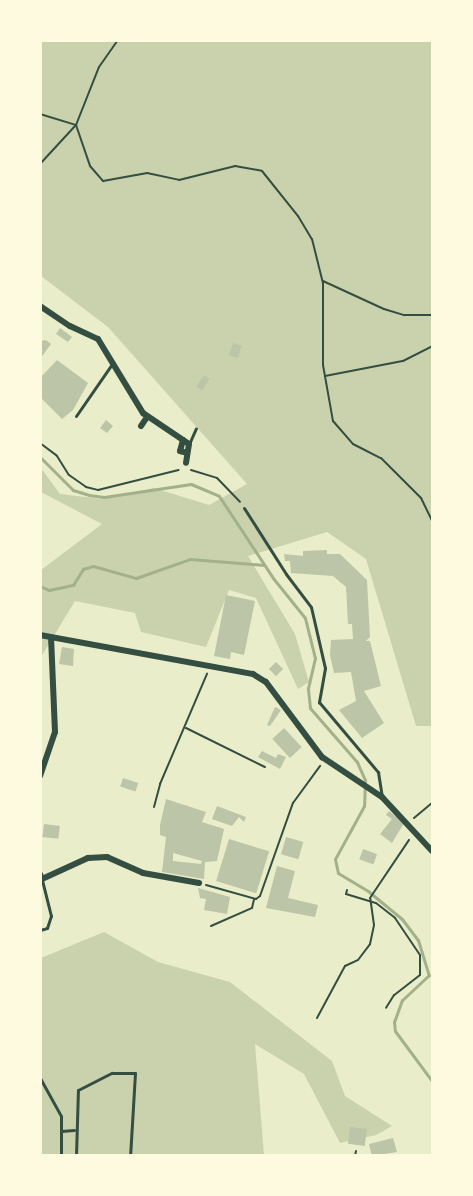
<!DOCTYPE html>
<html>
<head>
<meta charset="utf-8">
<style>
  body { margin:0 }
  #map { position:relative; width:473px; height:1196px; overflow:hidden; background:#e9edc9; font-family:"Asap Condensed",sans-serif }
  div>[style] { position:absolute }
  .green>* { inset:0; background:#cad2ad }
  .stream>* { height:3px; margin:-1.5px; padding:0 1.5px; transform-origin:1.5px; border-radius:1.5px; background:#a3b18a }
  .building>* { inset:0; background:#bcc5a7; transform-origin:0 0 }
  .path>* { height:2px; margin:-1px; padding:0 1px; transform-origin:1px; border-radius:1px; background:#344e41 }
  .service>* { height:3px; margin:-1.5px; padding:0 1.5px; transform-origin:1.5px; border-radius:1.5px; background:#344e41 }
  .minor>* { height:6px; margin:-3px; padding:0 3px; transform-origin:3px; border-radius:3px; background:#344e41 }
  span { translate:-50% -50%; white-space:nowrap; text-align:center; line-height:1.15; -webkit-text-stroke:6px #fefae0; paint-order:stroke }
  .frame { position:absolute; inset:0; border:42px solid #fefae0; pointer-events:none }
</style>
</head>
<body>
<div id="map">
  <div class="green">
    <i style="clip-path:polygon(41px 41px,432px 41px,432px 726px,416px 726px,366px 559px,327px 532px,248px 556px,295px 634px,309px 682px,298px 689px,256px 598px,229px 590px,206px 647px,141px 632px,135px 613px,75px 601px,41px 657px,41px 570px,102px 524px,41px 492px,41px 468px,60px 494px,102px 499px,154px 488px,209px 505px,247px 484px,108px 327px,41px 276px)"></i>
    <i style="clip-path:polygon(104px 932px,158px 962px,230px 982px,332px 1061px,345px 1096px,392px 1126px,376px 1135px,340px 1143px,304px 1074px,255px 1044px,264px 1155px,41px 1156px,41px 958px)"></i>
  </div>
  <div class="stream">
    <i style="left:40px;top:457px;width:47px;rotate:45deg"></i>
    <i style="left:73px;top:490px;width:17px;rotate:17deg"></i>
    <i style="left:89px;top:495px;width:15px;rotate:8deg"></i>
    <i style="left:104px;top:497px;width:88px;rotate:-8.5deg"></i>
    <i style="left:191px;top:484px;width:30px;rotate:23deg"></i>
    <i style="left:219px;top:496px;width:98px;rotate:56.6deg"></i>
    <i style="left:273px;top:578px;width:51px;rotate:51.3deg"></i>
    <i style="left:305px;top:618px;width:41px;rotate:76deg"></i>
    <i style="left:315px;top:658px;width:32px;rotate:103deg"></i>
    <i style="left:308px;top:689px;width:19px;rotate:84deg"></i>
    <i style="left:310px;top:708px;width:72px;rotate:49deg"></i>
    <i style="left:357px;top:762px;width:20px;rotate:66deg"></i>
    <i style="left:365px;top:780px;width:26px;rotate:92deg"></i>
    <i style="left:364px;top:806px;width:60px;rotate:118.7deg"></i>
    <i style="left:335px;top:859px;width:14px;rotate:78deg"></i>
    <i style="left:338px;top:873px;width:35px;rotate:31deg"></i>
    <i style="left:368px;top:891px;width:44px;rotate:39.5deg"></i>
    <i style="left:402px;top:919px;width:26px;rotate:53deg"></i>
    <i style="left:418px;top:940px;width:37px;rotate:73deg"></i>
    <i style="left:429px;top:975px;width:37px;rotate:137deg"></i>
    <i style="left:402px;top:1000px;width:23px;rotate:110deg"></i>
    <i style="left:394px;top:1022px;width:9px;rotate:84deg"></i>
    <i style="left:395px;top:1031px;width:62px;rotate:53.5deg"></i>
    <i style="left:40px;top:586px;width:10px;rotate:24deg"></i>
    <i style="left:49px;top:590px;width:25px;rotate:-12deg"></i>
    <i style="left:73px;top:585px;width:19px;rotate:-58deg"></i>
    <i style="left:83px;top:569px;width:10px;rotate:-17deg"></i>
    <i style="left:93px;top:566px;width:45px;rotate:15.6deg"></i>
    <i style="left:136px;top:578px;width:57px;rotate:-19.4deg"></i>
    <i style="left:190px;top:559px;width:74px;rotate:4.6deg"></i>
  </div>
  <div class="building">
    <i style="clip-path:polygon(60px 328px,72px 337px,68px 342px,56px 334px)"></i>
    <i style="clip-path:polygon(46px 340px,51px 344px,40px 359px,40px 341px)"></i>
    <i style="left:233px;top:343px;width:9px;height:13px;rotate:18deg"></i>
    <i style="clip-path:polygon(57px 360px,88px 383px,73px 410px,62px 419px,40px 397px,40px 378px)"></i>
    <i style="left:204px;top:375px;width:7px;height:14px;rotate:34deg"></i>
    <i style="clip-path:polygon(106px 420px,113px 426px,107px 433px,100px 428px)"></i>
    <i style="clip-path:polygon(327px 550px,327px 554px,340px 554px,367px 580px,370px 637px,366px 641px,370px 641px,381px 686px,364px 691px,384px 723px,362px 738px,339px 710px,356px 701px,351px 672px,334px 673px,330px 655px,331px 640px,353px 639px,352px 624px,348px 624px,346px 587px,333px 576px,291px 573px,290px 561px,285px 561px,284px 554px,303px 556px,303px 551px)"></i>
    <i style="clip-path:polygon(226px 595px,255px 601px,244px 655px,231px 652px,230px 659px,214px 656px)"></i>
    <i style="clip-path:polygon(62px 647px,74px 649px,73px 666px,59px 664px)"></i>
    <i style="left:276px;top:662px;width:10px;height:10px;rotate:45deg"></i>
    <i style="clip-path:polygon(275px 707px,281px 710px,270px 726px,267px 725px)"></i>
    <i style="left:284px;top:728px;width:26px;height:16px;rotate:47deg"></i>
    <i style="clip-path:polygon(262px 751px,276px 758px,278px 754px,286px 757px,280px 769px,258px 757px)"></i>
    <i style="left:123px;top:778px;width:16px;height:9px;rotate:18deg"></i>
    <i style="clip-path:polygon(evenodd,166px 799px,206px 812px,202px 822px,224px 829px,217px 861px,205px 862px,204px 879px,162px 872px,166px 837px,160px 835px,160px 825px,166px 799px,173px 853px,202px 861px,201px 864px,173px 861px,173px 853px)"></i>
    <i style="clip-path:polygon(217px 806px,246px 817px,244px 822px,239px 817px,232px 826px,212px 819px)"></i>
    <i style="clip-path:polygon(389px 811px,404px 823px,392px 843px,380px 834px,392px 819px,386px 815px)"></i>
    <i style="left:44px;top:824px;width:16px;height:13px;rotate:7deg"></i>
    <i style="left:286px;top:837px;width:18px;height:18px;rotate:16deg"></i>
    <i style="left:229px;top:839px;width:42px;height:44px;rotate:17deg"></i>
    <i style="left:363px;top:849px;width:15px;height:11px;rotate:20deg"></i>
    <i style="clip-path:polygon(277px 866px,295px 871px,288px 898px,318px 905px,315px 917px,266px 908px)"></i>
    <i style="clip-path:polygon(198px 888px,230px 897px,227px 914px,204px 910px,206px 899px,200px 898px)"></i>
    <i style="left:350px;top:1127px;width:17px;height:17px;rotate:7deg"></i>
    <i style="clip-path:polygon(393px 1138px,397px 1152px,372px 1156px,369px 1144px)"></i>
  </div>
  <div class="path">
    <i style="left:40px;top:114px;width:38px;rotate:17deg"></i>
    <i style="left:76px;top:125px;width:43px;rotate:71.1deg"></i>
    <i style="left:90px;top:166px;width:20px;rotate:49deg"></i>
    <i style="left:103px;top:181px;width:45px;rotate:-10.3deg"></i>
    <i style="left:147px;top:173px;width:33px;rotate:12deg"></i>
    <i style="left:179px;top:180px;width:58px;rotate:-14deg"></i>
    <i style="left:235px;top:166px;width:27px;rotate:10deg"></i>
    <i style="left:262px;top:171px;width:58px;rotate:51.3deg"></i>
    <i style="left:298px;top:216px;width:27px;rotate:59deg"></i>
    <i style="left:312px;top:239px;width:45px;rotate:76deg"></i>
    <i style="left:323px;top:283px;width:82px;rotate:90deg"></i>
    <i style="left:323px;top:365px;width:57px;rotate:79.9deg"></i>
    <i style="left:333px;top:421px;width:30px;rotate:49deg"></i>
    <i style="left:353px;top:444px;width:31px;rotate:27deg"></i>
    <i style="left:381px;top:458px;width:57px;rotate:45deg"></i>
    <i style="left:421px;top:498px;width:25px;rotate:64deg"></i>
    <i style="left:40px;top:164px;width:53px;rotate:-47.3deg"></i>
    <i style="left:76px;top:125px;width:62px;rotate:-68.4deg"></i>
    <i style="left:99px;top:67px;width:33px;rotate:-55deg"></i>
    <i style="left:323px;top:281px;width:67px;rotate:24.7deg"></i>
    <i style="left:384px;top:309px;width:21px;rotate:17deg"></i>
    <i style="left:404px;top:315px;width:28px"></i>
    <i style="left:325px;top:376px;width:79px;rotate:-10.9deg"></i>
    <i style="left:403px;top:361px;width:33px;rotate:-27deg"></i>
    <i style="left:40px;top:443px;width:21px;rotate:37deg"></i>
    <i style="left:57px;top:456px;width:22px;rotate:58deg"></i>
    <i style="left:69px;top:475px;width:21px;rotate:35deg"></i>
    <i style="left:86px;top:487px;width:12px;rotate:14deg"></i>
    <i style="left:98px;top:490px;width:83px;rotate:-13.9deg"></i>
    <i style="left:191px;top:470px;width:27px;rotate:17deg"></i>
    <i style="left:217px;top:478px;width:33px;rotate:46deg"></i>
    <i style="left:186px;top:728px;width:88px;rotate:26.3deg"></i>
    <i style="left:154px;top:807px;width:24px;rotate:-75deg"></i>
    <i style="left:160px;top:784px;width:120px;rotate:-66.9deg"></i>
    <i style="left:414px;top:818px;width:23px;rotate:-40deg"></i>
    <i style="left:206px;top:885px;width:52px;rotate:15.6deg"></i>
    <i style="left:256px;top:899px;width:5px;rotate:-37deg"></i>
    <i style="left:260px;top:896px;width:99px;rotate:-70.5deg"></i>
    <i style="left:293px;top:803px;width:46px;rotate:-53.9deg"></i>
    <i style="left:347px;top:890px;width:4px;rotate:104deg"></i>
    <i style="left:346px;top:894px;width:31px;rotate:17deg"></i>
    <i style="left:376px;top:903px;width:24px;rotate:38deg"></i>
    <i style="left:395px;top:918px;width:45px;rotate:56deg"></i>
    <i style="left:420px;top:955px;width:20px;rotate:90deg"></i>
    <i style="left:420px;top:975px;width:33px;rotate:142deg"></i>
    <i style="left:394px;top:995px;width:15px;rotate:122deg"></i>
    <i style="left:211px;top:926px;width:45px;rotate:-23.7deg"></i>
    <i style="left:252px;top:908px;width:9px;rotate:-77deg"></i>
    <i style="left:317px;top:1018px;width:59px;rotate:-61.7deg"></i>
    <i style="left:345px;top:966px;width:14px;rotate:-25deg"></i>
    <i style="left:358px;top:960px;width:20px;rotate:-53deg"></i>
    <i style="left:370px;top:944px;width:19px;rotate:-78deg"></i>
    <i style="left:374px;top:925px;width:27px;rotate:-98deg"></i>
    <i style="left:370px;top:898px;width:70px;rotate:-56.1deg"></i>
    <i style="left:355px;top:1156px;width:5px;rotate:-79deg"></i>
  </div>
  <div class="service">
    <i style="left:76px;top:416px;width:63px;rotate:-55.3deg"></i>
    <i style="left:189px;top:444px;width:17px;rotate:-66deg"></i>
    <i style="left:244px;top:508px;width:78px;rotate:57.5deg"></i>
    <i style="left:286px;top:574px;width:41px;rotate:52.9deg"></i>
    <i style="left:311px;top:607px;width:63px;rotate:77.1deg"></i>
    <i style="left:325px;top:668px;width:35px;rotate:100deg"></i>
    <i style="left:319px;top:702px;width:92px;rotate:49.9deg"></i>
    <i style="left:378px;top:772px;width:25px;rotate:81deg"></i>
    <i style="left:40px;top:930px;width:7px;rotate:-16deg"></i>
    <i style="left:47px;top:928px;width:13px;rotate:-72deg"></i>
    <i style="left:51px;top:916px;width:36px;rotate:-104deg"></i>
    <i style="left:40px;top:1078px;width:43px;rotate:61.1deg"></i>
    <i style="left:61px;top:1116px;width:40px;rotate:90deg"></i>
    <i style="left:61px;top:1131px;width:13px;rotate:-4deg"></i>
    <i style="left:76px;top:1156px;width:66px;rotate:-88.3deg"></i>
    <i style="left:78px;top:1090px;width:38px;rotate:-27deg"></i>
    <i style="left:112px;top:1073px;width:23px"></i>
    <i style="left:135px;top:1073px;width:83px;rotate:93.4deg"></i>
  </div>
  <div class="minor">
    <i style="left:40px;top:306px;width:36px;rotate:34deg"></i>
    <i style="left:70px;top:326px;width:31px;rotate:25deg"></i>
    <i style="left:98px;top:339px;width:87px;rotate:58.7deg"></i>
    <i style="left:143px;top:413px;width:55px;rotate:34deg"></i>
    <i style="left:189px;top:444px;width:19px;rotate:99deg"></i>
    <i style="left:141px;top:426px;width:11px;rotate:-56deg"></i>
    <i style="left:183px;top:440px;width:11px;rotate:105deg"></i>
    <i style="left:180px;top:451px;width:7px;rotate:16deg"></i>
    <i style="left:40px;top:635px;width:217px;rotate:10.4deg"></i>
    <i style="left:253px;top:674px;width:15px;rotate:32deg"></i>
    <i style="left:266px;top:682px;width:94px;rotate:53.3deg"></i>
    <i style="left:322px;top:757px;width:72px;rotate:33.7deg"></i>
    <i style="left:382px;top:797px;width:74px;rotate:47.2deg"></i>
    <i style="left:40px;top:776px;width:46px;rotate:-71.2deg"></i>
    <i style="left:55px;top:732px;width:94px;rotate:-92.4deg"></i>
    <i style="left:40px;top:874px;width:5px;rotate:68deg"></i>
    <i style="left:42px;top:879px;width:51px;rotate:-24.5deg"></i>
    <i style="left:88px;top:858px;width:19px;rotate:-3deg"></i>
    <i style="left:107px;top:857px;width:39px;rotate:24deg"></i>
    <i style="left:143px;top:873px;width:57px;rotate:10.1deg"></i>
  </div>
  <div class="frame"></div>
</div>
</body>
</html>
